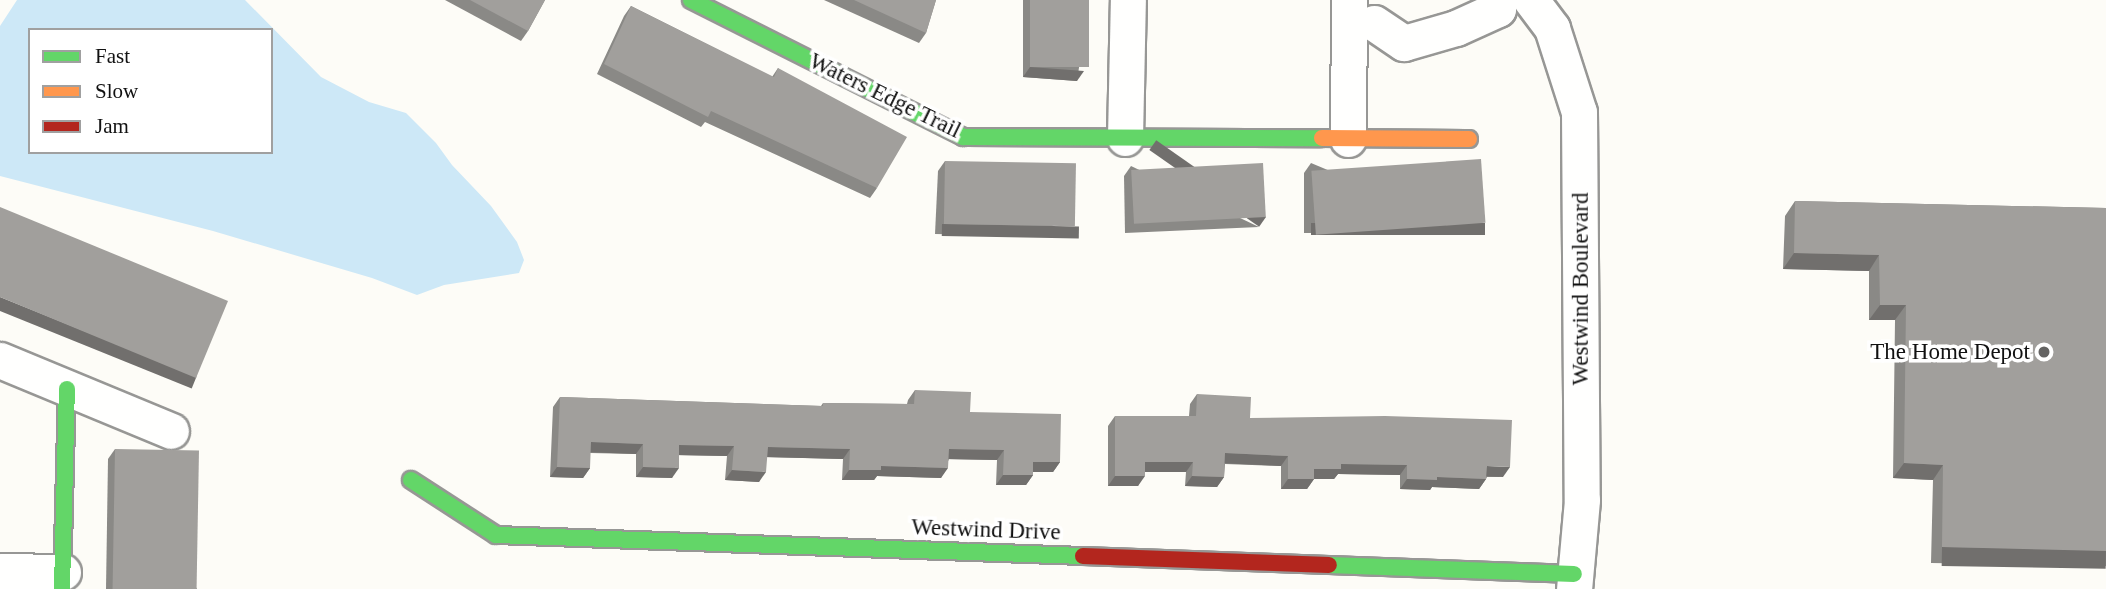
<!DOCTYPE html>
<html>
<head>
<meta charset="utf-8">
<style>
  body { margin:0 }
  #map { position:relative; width:2106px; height:589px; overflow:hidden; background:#fdfcf7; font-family:Georgia,serif }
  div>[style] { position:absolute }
  .water>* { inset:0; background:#cde8f7 }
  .roads { filter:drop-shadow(2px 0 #979795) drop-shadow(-2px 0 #979795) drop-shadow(0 2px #979795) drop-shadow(0 -2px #979795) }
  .street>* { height:35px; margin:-17.5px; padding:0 17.5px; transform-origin:17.5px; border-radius:17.5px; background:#fffffe }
  .fast>* { height:16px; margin:-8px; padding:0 8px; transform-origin:8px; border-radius:8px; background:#63d668 }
  .slow>* { height:16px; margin:-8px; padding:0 8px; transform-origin:8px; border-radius:8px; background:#ff974d }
  .jam>* { height:16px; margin:-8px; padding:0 8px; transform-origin:8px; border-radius:8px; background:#b3261e }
  .wall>* { inset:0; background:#8a8986 }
  .shaded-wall>* { inset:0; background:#716f6d; transform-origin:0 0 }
  .building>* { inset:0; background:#a19f9c; transform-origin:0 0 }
  .dots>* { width:19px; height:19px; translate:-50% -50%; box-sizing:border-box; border:4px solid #fff; border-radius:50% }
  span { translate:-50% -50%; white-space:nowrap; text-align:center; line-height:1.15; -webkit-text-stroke:7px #fff; paint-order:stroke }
  .street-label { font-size:23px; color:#111 }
  .poi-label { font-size:23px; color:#111 }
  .right { translate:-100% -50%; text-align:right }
  .legend { position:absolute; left:28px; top:28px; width:245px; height:126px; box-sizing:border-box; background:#fff; border:2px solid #a0a0a0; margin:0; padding:9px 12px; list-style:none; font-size:21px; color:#111 }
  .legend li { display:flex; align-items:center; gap:14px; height:35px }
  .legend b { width:35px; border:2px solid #a0a0a0 }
</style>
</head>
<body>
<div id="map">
  <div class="water">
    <i style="clip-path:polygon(evenodd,17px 0,245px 0,321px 77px,369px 102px,406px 113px,436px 143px,452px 165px,491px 206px,517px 242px,524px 260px,519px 273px,444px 285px,417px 295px,372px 278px,213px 231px,0 176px,0 26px,17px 0,30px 30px,271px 30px,271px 152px,30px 152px,30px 30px)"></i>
  </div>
  <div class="roads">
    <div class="street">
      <i style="left:1531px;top:0;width:35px;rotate:53deg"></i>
      <i style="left:1552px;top:28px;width:88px;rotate:72.2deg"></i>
      <i style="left:1579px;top:112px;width:388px;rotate:89.6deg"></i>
      <i style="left:1582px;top:500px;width:89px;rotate:95.1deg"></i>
      <i style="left:1374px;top:23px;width:36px;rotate:34deg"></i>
      <i style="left:1404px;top:43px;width:54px;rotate:-16.1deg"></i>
      <i style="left:1456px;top:28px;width:46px;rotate:-24.3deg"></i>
      <i style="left:1498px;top:9px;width:9px;rotate:-84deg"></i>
      <i style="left:1125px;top:138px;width:138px;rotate:-88.8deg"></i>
      <i style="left:1348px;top:139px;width:139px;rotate:-89.6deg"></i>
      <i style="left:0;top:360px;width:185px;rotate:22.5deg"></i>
      <i style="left:0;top:571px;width:63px;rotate:0.9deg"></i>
    </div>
    <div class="fast">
      <i style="left:691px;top:0;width:305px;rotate:26.7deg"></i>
      <i style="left:963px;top:137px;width:359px;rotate:0.2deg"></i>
      <i style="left:411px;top:480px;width:101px;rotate:32.9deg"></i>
      <i style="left:496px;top:535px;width:587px;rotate:2.05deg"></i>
      <i style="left:1329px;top:565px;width:245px;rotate:2.1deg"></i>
      <i style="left:62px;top:589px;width:200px;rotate:-88.6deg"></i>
    </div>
    <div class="slow">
      <i style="left:1322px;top:138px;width:147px;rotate:0.4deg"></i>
    </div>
    <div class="jam">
      <i style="left:1083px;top:556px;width:246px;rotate:2.1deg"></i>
    </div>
  </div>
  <div class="wall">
    <i style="clip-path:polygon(445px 0,545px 0,528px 31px,521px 41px)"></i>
    <i style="clip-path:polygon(824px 0,936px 0,926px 33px,919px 43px)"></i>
    <i style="clip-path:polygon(1023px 0,1089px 0,1077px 81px,1023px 77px)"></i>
    <i style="clip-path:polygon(631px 6px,772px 77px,778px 68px,877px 188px,870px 198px,705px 122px,701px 127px,597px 74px,624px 16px)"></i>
    <i style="clip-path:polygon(945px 161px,1072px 237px,935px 234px,938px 171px)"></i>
    <i style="clip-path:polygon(1311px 163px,1478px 233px,1304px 233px,1304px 173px)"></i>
    <i style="clip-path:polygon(1131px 166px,1259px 227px,1125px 233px,1124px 176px)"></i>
    <i style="clip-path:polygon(1795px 201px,2106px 208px,2106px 566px,1931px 563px,1933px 480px,1893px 478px,1895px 320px,1869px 320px,1869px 271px,1783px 269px,1785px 216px)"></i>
    <i style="clip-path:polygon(915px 390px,970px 412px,1060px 462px,1053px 472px,1033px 472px,1033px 475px,1026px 485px,996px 485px,997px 460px,949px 459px,941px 478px,877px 476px,874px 480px,842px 480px,843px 459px,767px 457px,759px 482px,725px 480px,727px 456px,679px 455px,672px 478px,636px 477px,636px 454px,590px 453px,590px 468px,583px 478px,550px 477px,553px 407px,560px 397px,821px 406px,823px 403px,907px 404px,908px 400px)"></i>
    <i style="clip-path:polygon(1197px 394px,1250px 418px,1503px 477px,1487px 477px,1486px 479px,1479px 489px,1432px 487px,1430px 490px,1400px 489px,1400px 475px,1338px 474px,1334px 479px,1314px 479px,1307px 489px,1281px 489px,1281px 466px,1225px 464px,1224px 477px,1217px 487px,1185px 486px,1186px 472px,1145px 472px,1138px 486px,1108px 486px,1108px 426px,1115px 416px,1189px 416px,1190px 404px)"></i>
    <i style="clip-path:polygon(115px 449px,197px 589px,106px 589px,108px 459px)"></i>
  </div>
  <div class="shaded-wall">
    <i style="clip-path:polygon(1030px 67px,1084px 71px,1077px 81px,1023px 77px)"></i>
    <i style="left:1266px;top:217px;width:12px;height:134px;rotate:125deg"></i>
    <i style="left:1311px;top:223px;width:174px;height:12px"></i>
    <i style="left:942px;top:224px;width:137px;height:12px;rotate:1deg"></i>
    <i style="clip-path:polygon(1794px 253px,1879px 255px,1869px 271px,1783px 269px)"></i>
    <i style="left:0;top:297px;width:212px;height:13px;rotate:22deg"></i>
    <i style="clip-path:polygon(1880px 305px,1906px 305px,1895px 320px,1869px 320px)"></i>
    <i style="clip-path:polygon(591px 442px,643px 444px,636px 454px,584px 452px)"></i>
    <i style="clip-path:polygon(679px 445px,734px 446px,727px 456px,672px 455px)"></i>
    <i style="clip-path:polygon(768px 447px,850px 449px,843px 459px,761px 457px)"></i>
    <i style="clip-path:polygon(949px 449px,1004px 450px,997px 460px,942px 459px)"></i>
    <i style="clip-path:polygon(1225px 453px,1288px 456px,1281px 466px,1218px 463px)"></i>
    <i style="clip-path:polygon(1033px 462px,1060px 462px,1053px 472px,1026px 472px)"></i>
    <i style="clip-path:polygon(1145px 462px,1193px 462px,1186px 472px,1138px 472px)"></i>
    <i style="clip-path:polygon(1904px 463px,1943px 465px,1933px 480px,1893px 478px)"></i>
    <i style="clip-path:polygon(1341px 464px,1407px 465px,1400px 475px,1338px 474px,1334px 479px,1307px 479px,1314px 469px)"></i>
    <i style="clip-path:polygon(881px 466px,948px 468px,941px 478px,877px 476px,874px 480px,842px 480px,849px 470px)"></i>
    <i style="clip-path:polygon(1487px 466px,1510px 467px,1503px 477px,1480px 476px)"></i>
    <i style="clip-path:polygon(557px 467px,590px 468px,583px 478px,550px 477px)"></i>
    <i style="clip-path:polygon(643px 467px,679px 468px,672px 478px,636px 477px)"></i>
    <i style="clip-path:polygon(732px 470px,766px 472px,759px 482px,725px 480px)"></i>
    <i style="clip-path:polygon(1003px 475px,1033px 475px,1026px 485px,996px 485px)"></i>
    <i style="clip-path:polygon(1115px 476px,1145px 476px,1138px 486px,1108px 486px)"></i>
    <i style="clip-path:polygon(1192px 476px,1224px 477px,1217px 487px,1185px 486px)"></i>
    <i style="clip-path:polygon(1437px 477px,1486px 479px,1479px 489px,1432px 487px,1430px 490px,1400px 489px,1407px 479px)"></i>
    <i style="clip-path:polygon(1288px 479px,1314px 479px,1307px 489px,1281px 489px)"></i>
    <i style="left:1942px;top:547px;width:164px;height:19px;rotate:1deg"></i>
  </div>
  <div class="building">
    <i style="clip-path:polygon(470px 0,545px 0,528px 31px)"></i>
    <i style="clip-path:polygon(854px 0,936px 0,926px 33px)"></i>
    <i style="left:1030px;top:0;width:59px;height:67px"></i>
    <i style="clip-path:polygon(631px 6px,774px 77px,778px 68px,907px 137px,877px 188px,711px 111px,708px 117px,604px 64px)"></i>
    <i style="left:1481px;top:159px;width:64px;height:170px;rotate:86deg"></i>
    <i style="left:945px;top:161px;width:131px;height:63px;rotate:1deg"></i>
    <i style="left:1263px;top:163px;width:54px;height:132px;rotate:87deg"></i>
    <i style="clip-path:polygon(1795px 201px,2106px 208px,2106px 551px,1942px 547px,1943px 465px,1904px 463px,1906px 305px,1880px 305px,1879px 255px,1794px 253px)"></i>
    <i style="clip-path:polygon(0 207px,228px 301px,196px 378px,0 297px)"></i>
    <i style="clip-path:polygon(915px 390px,971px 392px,970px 412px,1061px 414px,1060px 462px,1033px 462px,1033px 475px,1003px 475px,1004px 450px,949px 449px,948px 468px,881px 466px,881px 470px,849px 470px,850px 449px,768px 447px,766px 472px,732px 470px,734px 446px,679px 445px,679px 468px,643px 467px,643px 444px,591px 442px,590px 468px,557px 467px,560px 397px,823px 406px,823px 403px,914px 404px)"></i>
    <i style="clip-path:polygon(1197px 394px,1251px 397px,1250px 418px,1385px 416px,1512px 420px,1510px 467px,1487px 466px,1486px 479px,1437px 477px,1437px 480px,1407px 479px,1407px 465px,1341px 464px,1341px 469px,1314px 469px,1314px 479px,1288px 479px,1288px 456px,1225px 453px,1224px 477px,1192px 476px,1193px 462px,1145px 462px,1145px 476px,1115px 476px,1115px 416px,1196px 416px)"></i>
    <i style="left:115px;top:449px;width:84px;height:140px;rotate:1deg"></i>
  </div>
  <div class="dots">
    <i style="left:2044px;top:352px;background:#646362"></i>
  </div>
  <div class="street-label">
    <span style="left:885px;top:96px;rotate:26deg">Waters Edge Trail</span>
    <span style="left:1581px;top:289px;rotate:-90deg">Westwind Boulevard</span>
    <span style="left:986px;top:530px;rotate:2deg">Westwind Drive</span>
  </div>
  <div class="poi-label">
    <span class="right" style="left:2030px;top:352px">The Home Depot</span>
  </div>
  <ul class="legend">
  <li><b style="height:9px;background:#63d668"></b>Fast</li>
  <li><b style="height:9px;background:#ff974d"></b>Slow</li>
  <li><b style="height:9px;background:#b3261e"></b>Jam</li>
  </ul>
</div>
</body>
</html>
